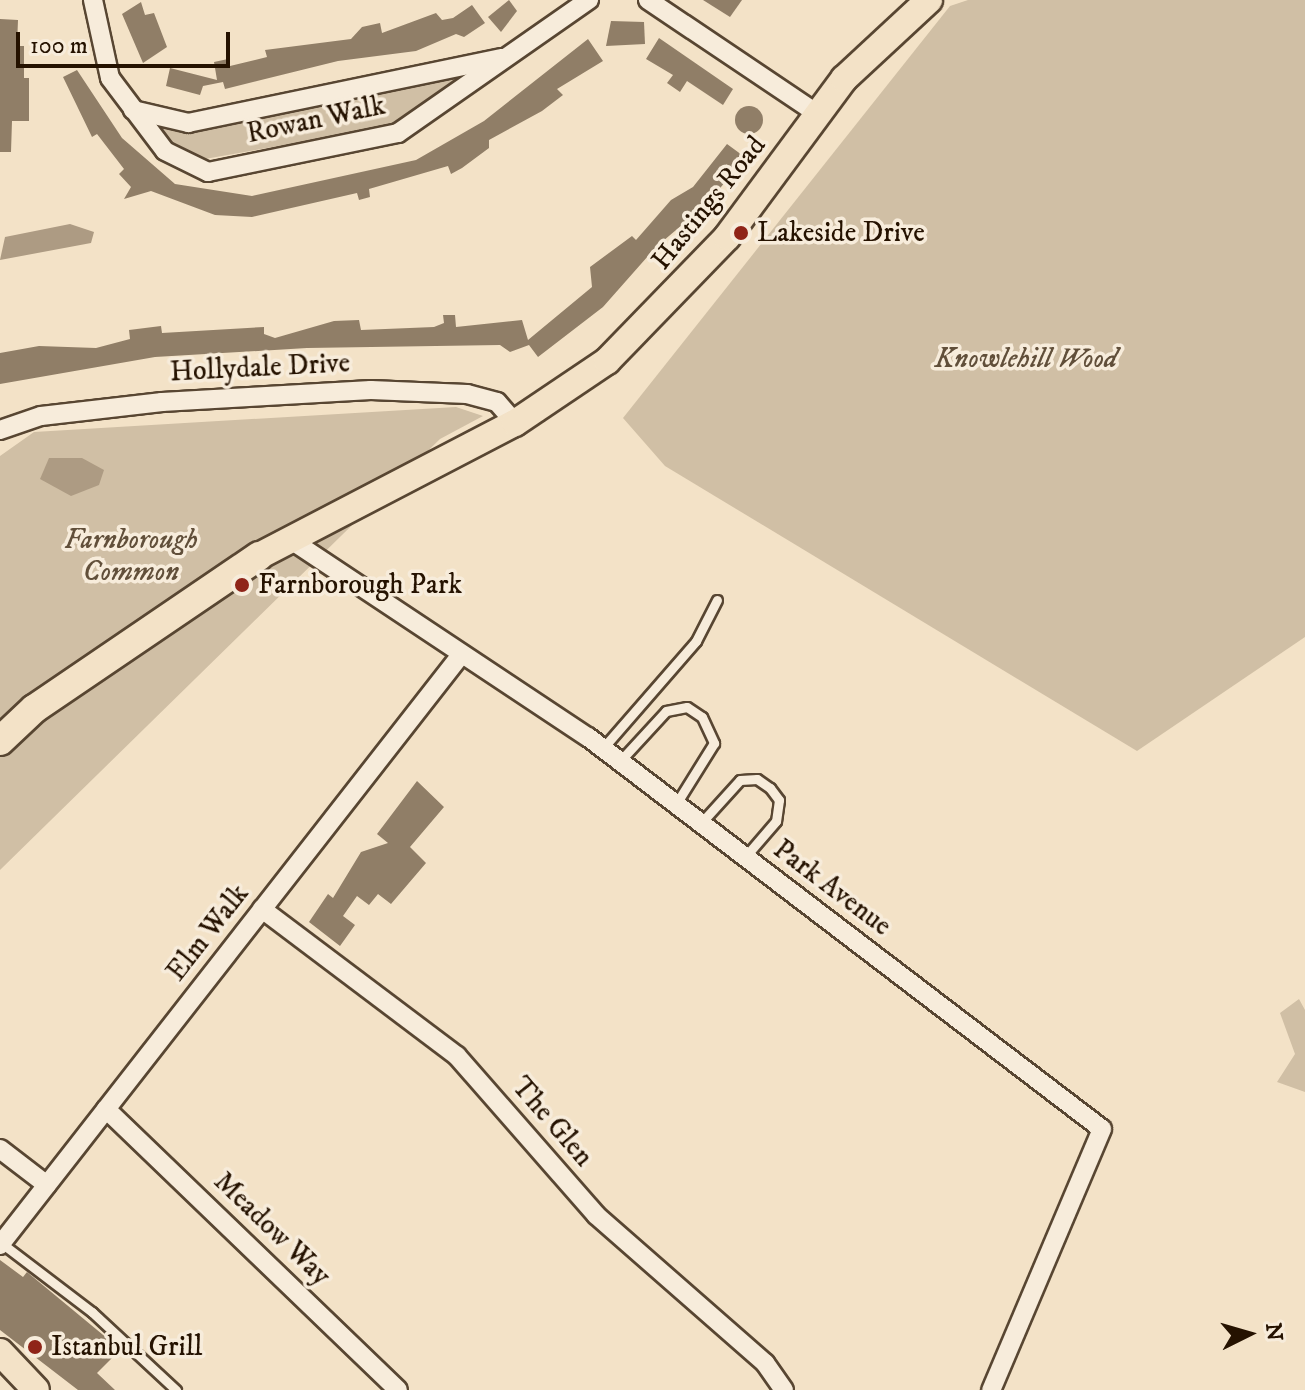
<!DOCTYPE html>
<html>
<head>
<meta charset="utf-8">
<style>
  body { margin:0 }
  #map { position:relative; width:1305px; height:1390px; overflow:hidden; background:#f3e2c7; font-family:"IM FELL DW Pica",serif }
  div>[style] { position:absolute }
  .green>* { inset:0; background:#d0bfa5 }
  .water>* { inset:0; background:#ad9b83 }
  .building>* { inset:0; background:#907e67 }
  .round { border-radius:50% }
  .roads { filter:drop-shadow(2px 0 #584632) drop-shadow(-2px 0 #584632) drop-shadow(0 2px #584632) drop-shadow(0 -2px #584632) }
  .service>* { height:9px; margin:-4.5px; padding:0 4.5px; transform-origin:4.5px; border-radius:4.5px; background:#f7ecdb }
  .minor>* { height:18px; margin:-9px; padding:0 9px; transform-origin:9px; border-radius:9px; background:#f7ecdb }
  .primary>* { height:26px; margin:-13px; padding:0 13px; transform-origin:13px; border-radius:13px; background:#f3e2c7 }
  .trunk>* { height:28px; margin:-14px; padding:0 14px; transform-origin:14px; border-radius:14px; background:#f3e2c7 }
  .dots>* { width:22px; height:22px; translate:-50% -50%; box-sizing:border-box; border:4px solid #f7ecdb; border-radius:50% }
  span { translate:-50% -50%; white-space:nowrap; text-align:center; line-height:1.15; -webkit-text-stroke:7px #f7ecdb; paint-order:stroke }
  .street-label { font-size:28px; color:#251200 }
  .poi-label { font-size:28px; color:#251200 }
  .left { translate:0 -50%; text-align:left }
  .park-label { font-size:28px; color:#614f3a; font-style:italic }
  .north { position:absolute; left:1209px; top:1294px; width:80px; height:80px; -webkit-text-stroke:6px #f7ecdb; paint-order:stroke; rotate:85deg; font-size:22px; font-weight:700; line-height:32px; text-align:center; color:#251200 }
  .north::after { content:''; display:block; margin:auto; width:28px; height:36px; background:#251200; clip-path:polygon(50% 0,100% 100%,50% 72%,0 100%) }
  .scale { position:absolute; left:16px; top:32px; width:214px; height:36px; box-sizing:border-box; border:4px solid #251200; border-top:0; padding-left:10px; font-size:24px; line-height:28px; white-space:nowrap; color:#251200; -webkit-text-stroke:6px #f7ecdb; paint-order:stroke }
</style>
</head>
<body>
<div id="map">
  <div class="green">
    <i style="clip-path:polygon(968px 0,1305px 0,1305px 637px,1137px 751px,665px 466px,623px 418px,950px 6px)"></i>
    <i style="clip-path:polygon(471px 73px,397px 125px,205px 159px,170px 142px,158px 125px,191px 132px)"></i>
    <i style="clip-path:polygon(456px 407px,483px 416px,440px 439px,0 870px,0 456px,34px 432px)"></i>
    <i style="clip-path:polygon(1299px 999px,1305px 1010px,1305px 1092px,1277px 1082px,1295px 1054px,1280px 1013px)"></i>
  </div>
  <div class="water">
    <i style="clip-path:polygon(70px 224px,94px 232px,91px 243px,0 260px,5px 237px)"></i>
    <i style="clip-path:polygon(49px 458px,82px 458px,104px 470px,99px 485px,71px 496px,40px 479px)"></i>
  </div>
  <div class="building">
    <i style="clip-path:polygon(509px 0,517px 11px,501px 32px,488px 17px)"></i>
    <i style="clip-path:polygon(703px 0,742px 0,730px 17px)"></i>
    <i style="clip-path:polygon(141px 2px,145px 15px,154px 13px,167px 47px,143px 63px,122px 14px)"></i>
    <i style="clip-path:polygon(472px 5px,485px 23px,464px 37px,456px 34px,416px 51px,338px 61px,225px 89px,223px 82px,203px 86px,200px 95px,166px 86px,170px 68px,217px 80px,214px 62px,228px 59px,230px 66px,267px 57px,265px 50px,351px 39px,362px 27px,380px 23px,382px 33px,436px 13px,442px 20px,453px 18px)"></i>
    <i style="clip-path:polygon(0 19px,18px 20px,17px 46px,24px 46px,24px 78px,29px 78px,29px 121px,12px 121px,11px 152px,0 152px)"></i>
    <i style="clip-path:polygon(611px 21px,644px 22px,645px 44px,606px 46px)"></i>
    <i style="clip-path:polygon(659px 38px,733px 89px,723px 105px,687px 81px,680px 92px,667px 83px,673px 75px,646px 59px)"></i>
    <i style="clip-path:polygon(588px 39px,603px 61px,557px 89px,563px 95px,542px 111px,489px 140px,489px 148px,462px 168px,451px 174px,448px 166px,369px 189px,370px 197px,359px 200px,357px 193px,252px 217px,215px 215px,151px 191px,124px 199px,131px 187px,119px 174px,124px 169px,97px 134px,92px 137px,63px 77px,77px 70px,122px 138px,175px 184px,252px 196px,416px 160px,484px 121px)"></i>
    <i class="round" style="left:735px;top:106px;width:28px;height:28px"></i>
    <i style="clip-path:polygon(727px 144px,742px 155px,741px 162px,709px 202px,656px 247px,603px 307px,538px 357px,529px 345px,510px 352px,500px 345px,307px 348px,155px 357px,0 384px,0 353px,39px 346px,96px 348px,130px 339px,129px 330px,161px 326px,162px 333px,264px 327px,264px 334px,275px 338px,334px 321px,359px 320px,361px 330px,434px 327px,444px 323px,443px 315px,455px 315px,456px 327px,522px 320px,528px 340px,592px 287px,590px 267px,632px 236px,636px 240px,671px 200px,693px 187px)"></i>
    <i style="clip-path:polygon(417px 781px,444px 807px,410px 847px,426px 863px,391px 904px,378px 894px,369px 905px,357px 896px,343px 916px,355px 925px,340px 946px,309px 922px,328px 894px,333px 898px,361px 852px,388px 843px,377px 834px)"></i>
    <i style="clip-path:polygon(0 1260px,23px 1277px,27px 1272px,108px 1339px,104px 1343px,115px 1355px,97px 1373px,115px 1390px,78px 1390px,0 1330px)"></i>
  </div>
  <div class="roads">
    <div class="service">
      <i style="left:603px;top:748px;width:142px;rotate:-49deg"></i>
      <i style="left:696px;top:641px;width:46px;rotate:-62.9deg"></i>
      <i style="left:620px;top:761px;width:68px;rotate:-47.4deg"></i>
      <i style="left:666px;top:711px;width:21px;rotate:-11deg"></i>
      <i style="left:687px;top:707px;width:18px;rotate:34deg"></i>
      <i style="left:702px;top:717px;width:29px;rotate:65deg"></i>
      <i style="left:714px;top:743px;width:72px;rotate:121.9deg"></i>
      <i style="left:701px;top:823px;width:58px;rotate:-47.8deg"></i>
      <i style="left:740px;top:780px;width:17px;rotate:-3deg"></i>
      <i style="left:757px;top:779px;width:16px;rotate:35deg"></i>
      <i style="left:770px;top:788px;width:15px;rotate:53deg"></i>
      <i style="left:779px;top:800px;width:21px;rotate:98deg"></i>
      <i style="left:776px;top:821px;width:48px;rotate:130.7deg"></i>
      <i style="left:0;top:1242px;width:116px;rotate:37.3deg"></i>
      <i style="left:92px;top:1312px;width:115px;rotate:42.9deg"></i>
    </div>
    <div class="minor">
      <i style="left:93px;top:0;width:80px;rotate:77.7deg"></i>
      <i style="left:110px;top:78px;width:91px;rotate:53deg"></i>
      <i style="left:165px;top:151px;width:48px;rotate:26deg"></i>
      <i style="left:208px;top:172px;width:194px;rotate:-11.6deg"></i>
      <i style="left:398px;top:133px;width:233px;rotate:-34.9deg"></i>
      <i style="left:648px;top:0;width:206px;rotate:33.9deg"></i>
      <i style="left:133px;top:110px;width:57px;rotate:13.3deg"></i>
      <i style="left:188px;top:123px;width:321px;rotate:-11.7deg"></i>
      <i style="left:0;top:430px;width:43px;rotate:-18.9deg"></i>
      <i style="left:41px;top:416px;width:122px;rotate:-6.6deg"></i>
      <i style="left:162px;top:402px;width:209px;rotate:-3.3deg"></i>
      <i style="left:371px;top:390px;width:96px;rotate:2.4deg"></i>
      <i style="left:467px;top:394px;width:31px;rotate:15deg"></i>
      <i style="left:497px;top:402px;width:28px;rotate:49deg"></i>
      <i style="left:288px;top:538px;width:360px;rotate:33.6deg"></i>
      <i style="left:588px;top:737px;width:646px;rotate:37.33deg"></i>
      <i style="left:1102px;top:1129px;width:284px;rotate:113deg"></i>
      <i style="left:262px;top:909px;width:244px;rotate:37deg"></i>
      <i style="left:457px;top:1056px;width:211px;rotate:48.8deg"></i>
      <i style="left:596px;top:1215px;width:225px;rotate:41.2deg"></i>
      <i style="left:765px;top:1363px;width:33px;rotate:55deg"></i>
      <i style="left:106px;top:1109px;width:405px;rotate:43.9deg"></i>
      <i style="left:0;top:1149px;width:59px;rotate:37.5deg"></i>
      <i style="left:0;top:1245px;width:747px;rotate:-52.01deg"></i>
    </div>
    <div class="primary">
      <i style="left:259px;top:556px;width:288px;rotate:-27.5deg"></i>
      <i style="left:515px;top:423px;width:111px;rotate:-34deg"></i>
      <i style="left:607px;top:361px;width:173px;rotate:-45.9deg"></i>
      <i style="left:727px;top:237px;width:197px;rotate:-53.5deg"></i>
      <i style="left:844px;top:79px;width:116px;rotate:-42.9deg"></i>
      <i style="left:0;top:1352px;width:52px;rotate:46.5deg"></i>
    </div>
    <div class="trunk">
      <i style="left:0;top:741px;width:47px;rotate:-43.3deg"></i>
      <i style="left:34px;top:709px;width:272px;rotate:-34.2deg"></i>
    </div>
  </div>
  <div class="dots">
    <i style="left:741px;top:233px;background:#8f2418"></i>
    <i style="left:242px;top:585px;background:#8f2418"></i>
    <i style="left:35px;top:1347px;background:#8f2418"></i>
  </div>
  <div class="street-label">
    <span style="left:316px;top:120px;rotate:-12deg">Rowan Walk</span>
    <span style="left:709px;top:203px;rotate:-51deg">Hastings Road</span>
    <span style="left:260px;top:368px;rotate:-3deg">Hollydale Drive</span>
    <span style="left:832px;top:888px;rotate:37deg">Park Avenue</span>
    <span style="left:208px;top:933px;rotate:-52deg">Elm Walk</span>
    <span style="left:552px;top:1122px;rotate:49deg">The Glen</span>
    <span style="left:272px;top:1229px;rotate:44deg">Meadow Way</span>
  </div>
  <div class="poi-label">
    <span class="left" style="left:757px;top:233px">Lakeside Drive</span>
    <span class="left" style="left:258px;top:585px">Farnborough Park</span>
    <span class="left" style="left:51px;top:1347px">Istanbul Grill</span>
  </div>
  <div class="park-label">
    <span style="left:1026px;top:359px">Knowlehill Wood</span>
    <span style="left:131px;top:556px">Farnborough<br>Common</span>
  </div>
  <div class="north">N</div>
  <div class="scale">100 m</div>
</div>
</body>
</html>
